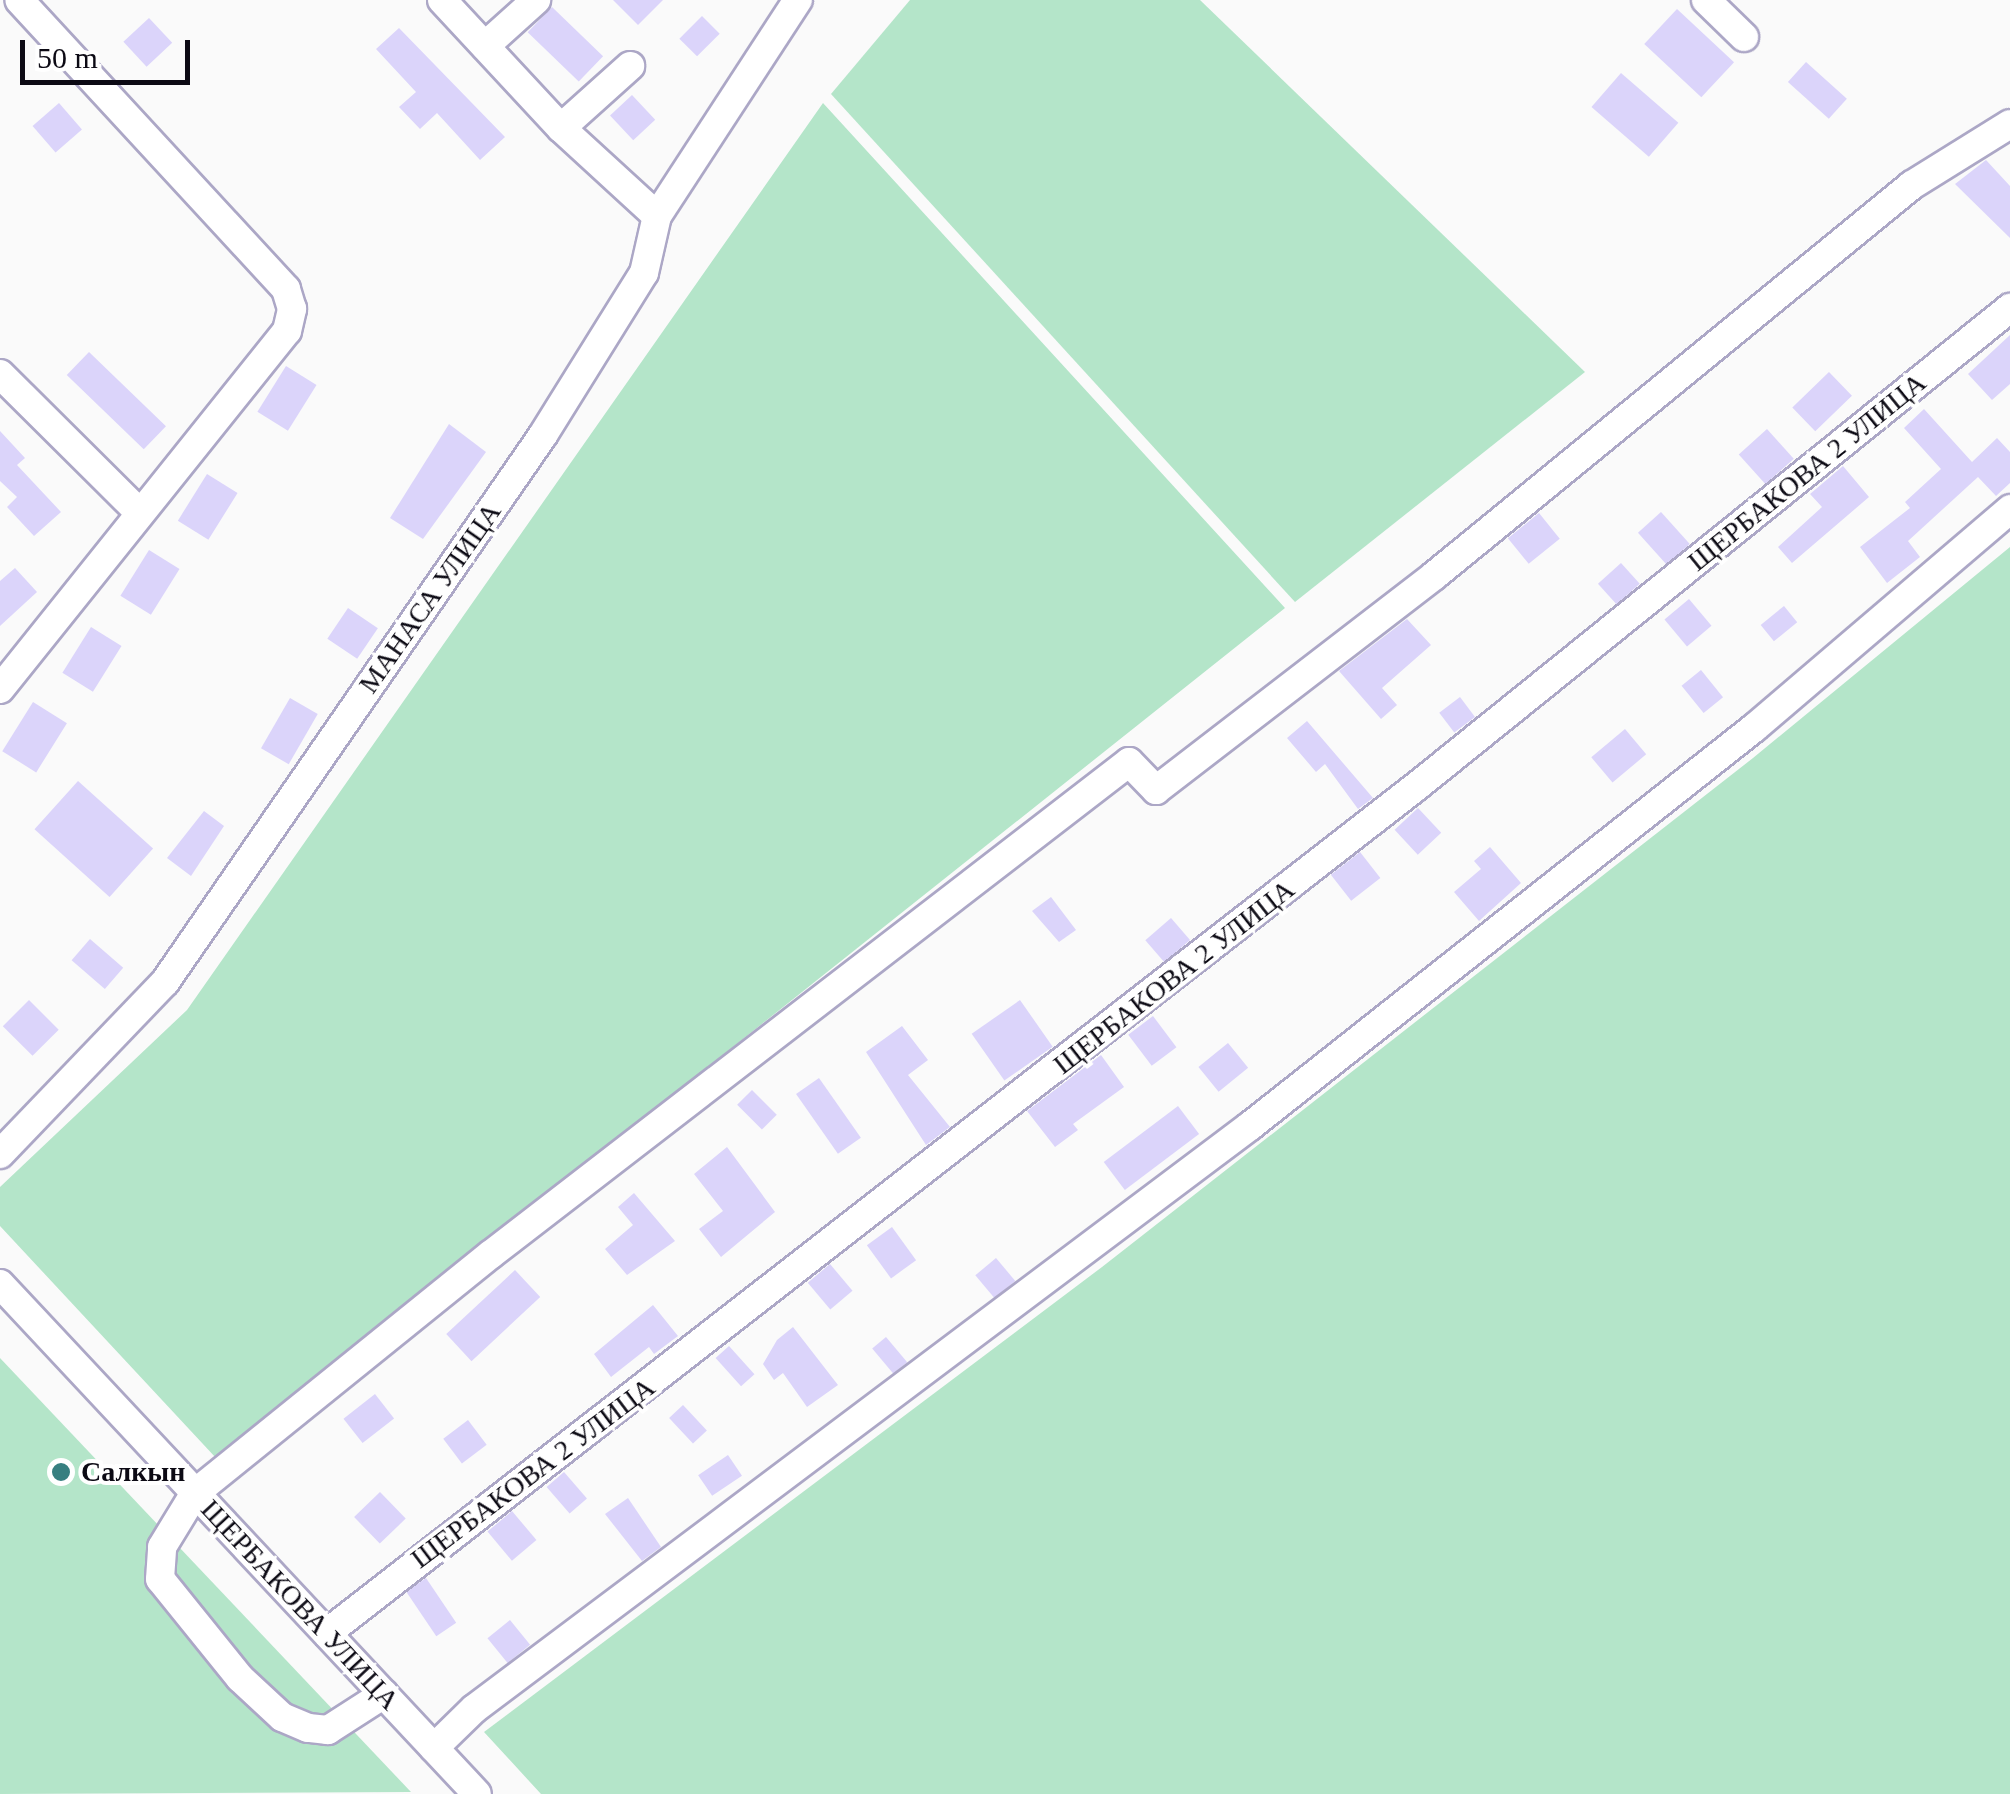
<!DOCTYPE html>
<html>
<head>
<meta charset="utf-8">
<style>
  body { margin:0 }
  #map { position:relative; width:2010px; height:1794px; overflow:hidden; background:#fafafa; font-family:"Times New Roman",serif }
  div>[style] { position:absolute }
  .green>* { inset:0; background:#b4e5c9 }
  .building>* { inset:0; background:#dbd4fa; transform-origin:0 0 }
  .roads { filter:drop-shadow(2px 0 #aca7c6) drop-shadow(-2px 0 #aca7c6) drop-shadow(0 2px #aca7c6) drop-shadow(0 -2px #aca7c6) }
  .minor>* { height:28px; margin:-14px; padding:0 14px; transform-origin:14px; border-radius:14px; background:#fff }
  .dots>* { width:28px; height:28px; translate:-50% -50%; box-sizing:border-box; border:5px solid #fff; border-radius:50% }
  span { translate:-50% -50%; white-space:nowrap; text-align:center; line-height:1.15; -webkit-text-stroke:8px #fff; paint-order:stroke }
  .street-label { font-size:28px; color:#0c0a14 }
  .poi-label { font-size:28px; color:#0c0a14; font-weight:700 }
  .left { translate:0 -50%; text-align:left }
  .scale { position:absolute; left:20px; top:40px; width:170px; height:45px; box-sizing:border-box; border:5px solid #0c0a14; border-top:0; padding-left:12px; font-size:30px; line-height:35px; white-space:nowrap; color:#0c0a14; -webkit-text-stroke:8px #fff; paint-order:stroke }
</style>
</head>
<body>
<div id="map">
  <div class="green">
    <i style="clip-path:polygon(910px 0,1200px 0,1585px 372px,1295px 602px,831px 94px)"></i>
    <i style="clip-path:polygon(823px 103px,1285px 608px,216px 1458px,0 1226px,0 1187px,187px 1010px)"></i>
    <i style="clip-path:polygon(2010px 547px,2010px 1794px,541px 1794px,484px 1732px,1102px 1267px,1753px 758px)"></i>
    <i style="clip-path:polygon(0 1358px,411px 1792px,0 1794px)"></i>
  </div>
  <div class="building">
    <i style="clip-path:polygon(613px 0,663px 0,638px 25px)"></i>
    <i style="left:552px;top:7px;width:71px;height:35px;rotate:44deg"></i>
    <i style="left:1677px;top:9px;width:78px;height:48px;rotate:43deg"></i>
    <i style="left:702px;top:16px;width:25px;height:32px;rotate:45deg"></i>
    <i style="left:149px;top:18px;width:34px;height:35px;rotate:47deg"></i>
    <i style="clip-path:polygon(399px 28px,505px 137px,480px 160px,437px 113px,420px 129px,399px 107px,416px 92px,376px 49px)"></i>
    <i style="left:1806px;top:62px;width:55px;height:27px;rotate:42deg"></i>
    <i style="left:1621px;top:73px;width:76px;height:45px;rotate:41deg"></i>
    <i style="left:632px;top:95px;width:34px;height:30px;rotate:47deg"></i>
    <i style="left:59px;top:103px;width:35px;height:35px;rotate:49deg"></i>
    <i style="clip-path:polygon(1986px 160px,2010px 186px,2010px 238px,1955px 184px)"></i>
    <i style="clip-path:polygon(2010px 335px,2010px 384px,1992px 400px,1968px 374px)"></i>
    <i style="left:89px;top:352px;width:107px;height:32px;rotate:44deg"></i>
    <i style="left:286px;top:366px;width:36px;height:54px;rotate:32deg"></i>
    <i style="left:1829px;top:372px;width:33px;height:51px;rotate:46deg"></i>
    <i style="clip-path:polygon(1924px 409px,1972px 462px,1997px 438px,2010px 452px,2010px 483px,1996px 496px,1978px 477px,1908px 541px,1920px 557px,1887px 583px,1860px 547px,1910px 508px,1905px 502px,1941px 469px,1904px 428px)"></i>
    <i style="clip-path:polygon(449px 424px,486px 452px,423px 539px,390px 518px)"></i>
    <i style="left:1767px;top:429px;width:40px;height:38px;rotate:48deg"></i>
    <i style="clip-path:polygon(0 431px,25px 458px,17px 465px,61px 512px,34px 536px,7px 507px,17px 497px,0 481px)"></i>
    <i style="clip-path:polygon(1843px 466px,1869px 497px,1792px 563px,1778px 547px,1822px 507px,1810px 494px)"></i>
    <i style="left:207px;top:474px;width:36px;height:55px;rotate:32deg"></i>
    <i style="left:1661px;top:512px;width:43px;height:31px;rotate:48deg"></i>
    <i style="left:1539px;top:513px;width:33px;height:40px;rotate:51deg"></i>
    <i style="left:149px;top:550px;width:36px;height:54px;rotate:32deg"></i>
    <i style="left:1621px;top:563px;width:28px;height:31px;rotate:48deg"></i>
    <i style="clip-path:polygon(15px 568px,37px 592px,0 626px,0 581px)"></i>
    <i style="left:1689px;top:599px;width:35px;height:32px;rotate:50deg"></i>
    <i style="left:1784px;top:606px;width:21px;height:30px;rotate:51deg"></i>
    <i style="left:348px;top:608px;width:36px;height:37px;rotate:34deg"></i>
    <i style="clip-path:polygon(1407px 619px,1431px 645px,1382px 688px,1397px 705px,1381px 719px,1339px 671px)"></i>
    <i style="left:91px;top:627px;width:36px;height:54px;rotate:32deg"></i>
    <i style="left:1701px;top:670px;width:35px;height:25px;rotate:51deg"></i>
    <i style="left:1460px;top:697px;width:25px;height:26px;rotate:53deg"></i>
    <i style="left:290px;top:698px;width:32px;height:58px;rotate:30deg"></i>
    <i style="left:33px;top:702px;width:40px;height:58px;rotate:32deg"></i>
    <i style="clip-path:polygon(1307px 721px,1373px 798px,1358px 809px,1325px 764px,1316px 772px,1287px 738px)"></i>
    <i style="left:1625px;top:729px;width:33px;height:44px;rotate:50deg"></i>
    <i style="left:78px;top:781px;width:101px;height:65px;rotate:42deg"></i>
    <i style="left:1418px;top:808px;width:34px;height:32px;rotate:47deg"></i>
    <i style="clip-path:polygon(204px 811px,224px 826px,191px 876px,167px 858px)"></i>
    <i style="clip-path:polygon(1490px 847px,1521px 883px,1479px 921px,1454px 892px,1481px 869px,1474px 861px)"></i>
    <i style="left:1360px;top:852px;width:33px;height:37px;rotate:52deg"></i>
    <i style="clip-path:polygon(1051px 897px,1076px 930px,1059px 942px,1032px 911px)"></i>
    <i style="left:1171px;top:918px;width:29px;height:34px;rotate:49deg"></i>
    <i style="left:90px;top:939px;width:44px;height:28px;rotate:41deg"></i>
    <i style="left:29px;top:1000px;width:42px;height:37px;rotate:45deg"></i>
    <i style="left:1020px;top:1000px;width:57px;height:59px;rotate:55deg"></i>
    <i style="left:1153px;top:1016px;width:39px;height:31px;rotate:53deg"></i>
    <i style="clip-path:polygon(902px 1026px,928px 1060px,908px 1075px,950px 1127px,926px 1145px,866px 1052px)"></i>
    <i style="left:1228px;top:1043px;width:32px;height:38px;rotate:51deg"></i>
    <i style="clip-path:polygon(1101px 1055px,1124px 1087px,1073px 1124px,1078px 1130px,1055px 1147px,1027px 1111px)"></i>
    <i style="left:819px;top:1078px;width:73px;height:28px;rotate:55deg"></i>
    <i style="left:752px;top:1090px;width:35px;height:21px;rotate:45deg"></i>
    <i style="left:1178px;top:1106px;width:35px;height:93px;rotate:53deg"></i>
    <i style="clip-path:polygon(727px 1147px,775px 1212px,721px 1257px,699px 1229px,723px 1211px,694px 1174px)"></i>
    <i style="clip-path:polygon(634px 1193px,675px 1241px,627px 1275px,605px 1249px,633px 1225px,618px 1207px)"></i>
    <i style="left:892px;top:1227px;width:41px;height:31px;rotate:54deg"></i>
    <i style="left:996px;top:1258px;width:30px;height:27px;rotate:50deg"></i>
    <i style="left:830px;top:1264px;width:35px;height:29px;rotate:50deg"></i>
    <i style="left:515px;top:1270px;width:37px;height:94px;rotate:47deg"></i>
    <i style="clip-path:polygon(653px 1305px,678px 1336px,654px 1354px,649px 1347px,611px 1377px,594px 1354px)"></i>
    <i style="clip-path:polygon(793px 1327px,838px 1385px,807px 1407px,783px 1373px,774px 1380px,763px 1364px,777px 1340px)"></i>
    <i style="left:886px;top:1337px;width:33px;height:18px;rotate:50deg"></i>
    <i style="left:729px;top:1346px;width:38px;height:18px;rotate:48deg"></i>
    <i style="left:375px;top:1394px;width:31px;height:40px;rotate:52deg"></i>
    <i style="left:683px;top:1405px;width:35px;height:19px;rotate:47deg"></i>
    <i style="left:468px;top:1420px;width:31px;height:31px;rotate:53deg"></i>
    <i style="left:728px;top:1455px;width:25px;height:36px;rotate:56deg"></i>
    <i style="left:564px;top:1472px;width:35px;height:23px;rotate:49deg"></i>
    <i style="left:380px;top:1492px;width:37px;height:36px;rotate:46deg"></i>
    <i style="clip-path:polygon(628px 1498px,661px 1547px,642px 1561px,605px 1514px)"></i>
    <i style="left:512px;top:1511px;width:38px;height:32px;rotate:50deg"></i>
    <i style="left:426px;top:1578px;width:54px;height:24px;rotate:56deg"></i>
    <i style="left:510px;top:1620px;width:32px;height:29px;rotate:51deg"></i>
  </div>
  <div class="roads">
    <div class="minor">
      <i style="left:442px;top:0;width:175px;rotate:47.1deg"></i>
      <i style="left:561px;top:128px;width:130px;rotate:42.5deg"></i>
      <i style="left:1706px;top:0;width:53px;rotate:44.2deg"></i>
      <i style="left:485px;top:46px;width:69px;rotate:-42deg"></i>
      <i style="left:561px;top:128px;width:93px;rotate:-41.9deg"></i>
      <i style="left:0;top:374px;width:194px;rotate:44.8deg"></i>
      <i style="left:0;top:689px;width:459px;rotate:-51.3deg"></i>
      <i style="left:287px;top:331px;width:23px;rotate:-77deg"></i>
      <i style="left:292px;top:309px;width:21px;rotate:-107deg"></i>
      <i style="left:286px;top:289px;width:393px;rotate:-132.7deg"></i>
      <i style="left:0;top:1154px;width:238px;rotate:-46.2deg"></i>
      <i style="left:165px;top:982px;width:665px;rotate:-55.35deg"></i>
      <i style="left:543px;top:435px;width:191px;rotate:-58.1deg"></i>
      <i style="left:644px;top:273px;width:58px;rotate:-77.2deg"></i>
      <i style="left:657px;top:216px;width:258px;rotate:-56.9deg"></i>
      <i style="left:0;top:1284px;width:698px;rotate:46.91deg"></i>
      <i style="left:327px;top:1633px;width:1380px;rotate:-37.85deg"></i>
      <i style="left:1417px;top:786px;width:762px;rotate:-38.87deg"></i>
      <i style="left:384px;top:1694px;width:67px;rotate:147.3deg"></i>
      <i style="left:328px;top:1730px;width:20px;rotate:-174deg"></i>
      <i style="left:308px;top:1728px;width:28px;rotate:-157deg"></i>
      <i style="left:282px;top:1717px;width:57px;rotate:-137.1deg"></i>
      <i style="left:240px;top:1678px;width:127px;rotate:-128.9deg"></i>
      <i style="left:160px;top:1579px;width:32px;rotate:-86deg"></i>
      <i style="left:162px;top:1547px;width:63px;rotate:-58.6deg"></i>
      <i style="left:195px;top:1493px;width:379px;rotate:-38.9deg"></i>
      <i style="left:490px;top:1255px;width:807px;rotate:-37.65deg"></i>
      <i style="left:1129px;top:762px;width:39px;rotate:46deg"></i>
      <i style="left:1156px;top:790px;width:352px;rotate:-37.6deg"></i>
      <i style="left:1435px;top:575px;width:616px;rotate:-39.27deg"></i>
      <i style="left:1912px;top:185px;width:115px;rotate:-31.9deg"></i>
      <i style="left:434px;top:1748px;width:56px;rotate:-44.3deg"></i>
      <i style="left:474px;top:1709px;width:971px;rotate:-36.92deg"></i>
      <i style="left:1250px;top:1126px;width:642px;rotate:-38.3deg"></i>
      <i style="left:1754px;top:728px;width:337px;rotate:-40.5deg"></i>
    </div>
  </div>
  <div class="dots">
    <i style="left:61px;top:1472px;background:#377f80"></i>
  </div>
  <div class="street-label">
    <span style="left:1807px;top:472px;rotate:-39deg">ЩЕРБАКОВА 2 УЛИЦА</span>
    <span style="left:430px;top:598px;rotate:-55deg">МАНАСА УЛИЦА</span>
    <span style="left:1174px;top:977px;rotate:-38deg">ЩЕРБАКОВА 2 УЛИЦА</span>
    <span style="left:533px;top:1473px;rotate:-37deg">ЩЕРБАКОВА 2 УЛИЦА</span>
    <span style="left:300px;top:1605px;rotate:47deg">ЩЕРБАКОВА УЛИЦА</span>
  </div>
  <div class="poi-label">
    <span class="left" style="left:81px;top:1472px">Салкын</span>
  </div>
  <div class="scale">50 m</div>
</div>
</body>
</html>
